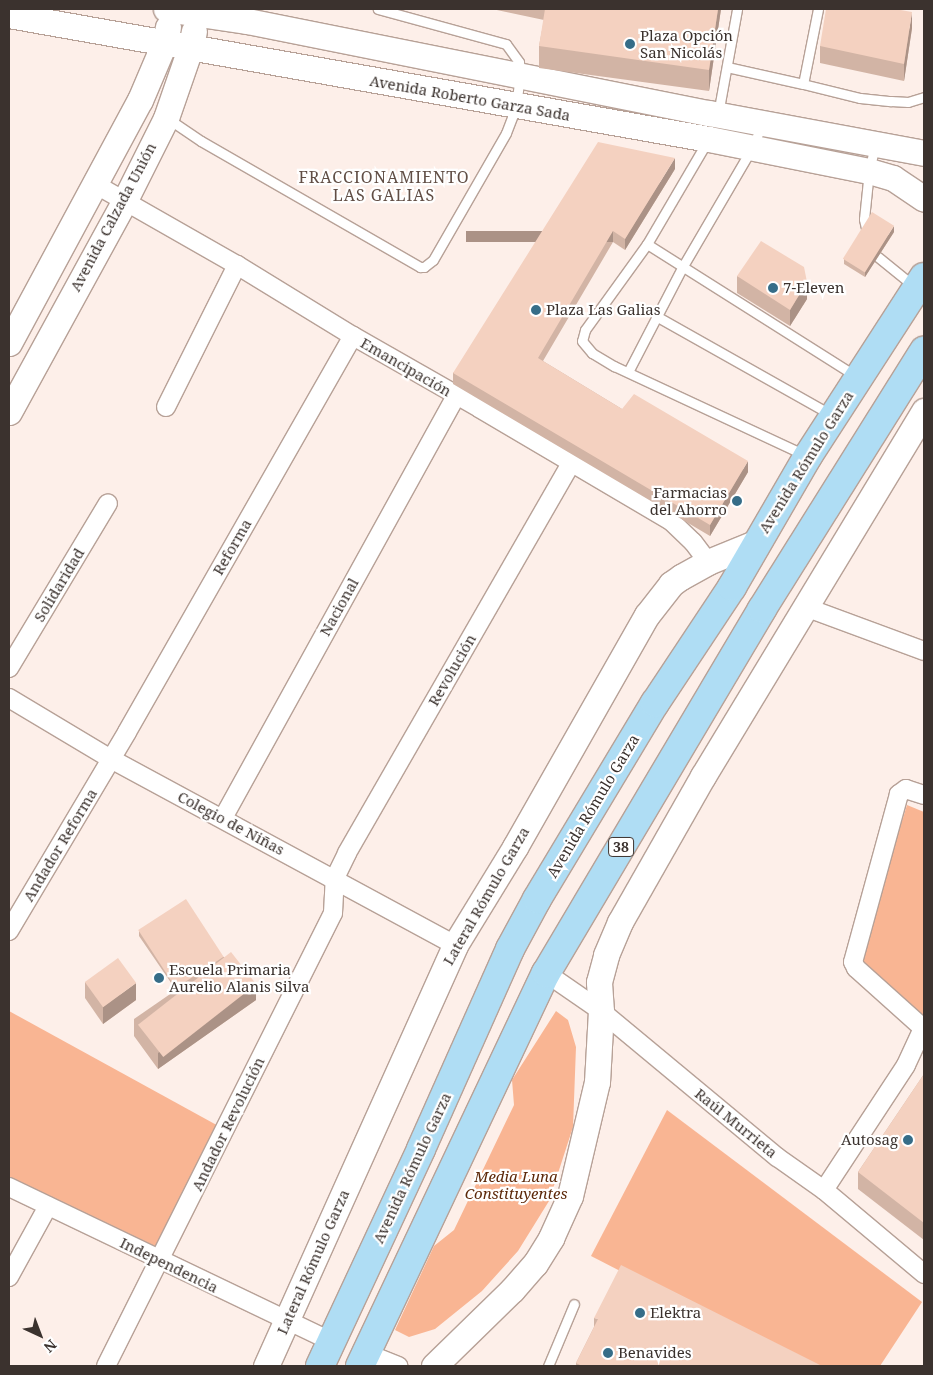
<!DOCTYPE html>
<html>
<head>
<meta charset="utf-8">
<style>
  body { margin:0 }
  #map { position:relative; width:933px; height:1375px; overflow:hidden; background:#fdefe9; font-family:"Noto Serif",serif }
  div>[style] { position:absolute }
  .green>* { inset:0; background:#f9b593 }
  .roads { filter:drop-shadow(1px 0 #b7a197) drop-shadow(-1px 0 #b7a197) drop-shadow(0 1px #b7a197) drop-shadow(0 -1px #b7a197) }
  .lane>* { height:9px; margin:-4.5px; padding:0 4.5px; transform-origin:4.5px; border-radius:4.5px; background:#fff }
  .street>* { height:18px; margin:-9px; padding:0 9px; transform-origin:9px; border-radius:9px; background:#fff }
  .secondary>* { height:25px; margin:-12.5px; padding:0 12.5px; transform-origin:12.5px; border-radius:12.5px; background:#fff }
  .primary>* { height:28px; margin:-14px; padding:0 14px; transform-origin:14px; border-radius:14px; background:#afddf4 }
  .wall>* { inset:0; background:#d2b4a5 }
  .shaded-wall>* { inset:0; background:#ab9286; transform-origin:0 0 }
  .building>* { inset:0; background:#f4d1c0; transform-origin:0 0 }
  .dots>* { width:14px; height:14px; translate:-50% -50%; box-sizing:border-box; border:2px solid #fff; border-radius:50% }
  span { translate:-50% -50%; white-space:nowrap; text-align:center; line-height:1.15; -webkit-text-stroke:4.5px #fff; paint-order:stroke }
  .shield-label span { padding:1px 4px; background:#fff; border:1px solid; border-radius:4px; -webkit-text-stroke-width:0 }
  .shield-label { font-size:14px; color:#3b322e; font-weight:700 }
  .poi-label { font-size:15px; color:#3b322e }
  .left { translate:0 -50%; text-align:left }
  .right { translate:-100% -50%; text-align:right }
  .street-label { font-size:15px; color:#3b322e }
  .park-label { font-size:15px; color:#5c2809; font-style:italic }
  .neighbourhood-label { font-size:16px; color:#614e45; letter-spacing:1px }
  .frame { position:absolute; inset:0; border:10px solid #3b322e; pointer-events:none }
  .north { position:absolute; left:15px; top:1310px; width:50px; height:50px; -webkit-text-stroke:4px #fff; paint-order:stroke; rotate:137deg; font-size:14px; font-weight:700; line-height:20px; text-align:center; color:#3b322e }
  .north::after { content:''; display:block; margin:auto; width:18px; height:22px; background:#3b322e; clip-path:polygon(50% 0,100% 100%,50% 72%,0 100%) }
</style>
</head>
<body>
<div id="map">
  <div class="green">
    <i style="clip-path:polygon(907px 805px,924px 812px,923px 1016px,857px 967px)"></i>
    <i style="clip-path:polygon(9px 1011px,233px 1134px,172px 1257px,9px 1178px)"></i>
    <i style="clip-path:polygon(556px 1011px,568px 1020px,576px 1047px,573px 1127px,549px 1201px,518px 1251px,482px 1291px,435px 1329px,409px 1337px,395px 1330px,434px 1246px,454px 1230px,514px 1105px,512px 1080px)"></i>
    <i style="clip-path:polygon(667px 1110px,922px 1302px,880px 1366px,805px 1366px,591px 1256px)"></i>
  </div>
  <div class="roads">
    <div class="lane">
      <i style="left:818px;top:9px;width:76px;rotate:101.3deg"></i>
      <i style="left:803px;top:84px;width:59px;rotate:13.8deg"></i>
      <i style="left:860px;top:98px;width:31px;rotate:6deg"></i>
      <i style="left:891px;top:101px;width:17px;rotate:3deg"></i>
      <i style="left:908px;top:102px;width:17px;rotate:-17deg"></i>
      <i style="left:727px;top:67px;width:78px;rotate:12.6deg"></i>
      <i style="left:718px;top:114px;width:107px;rotate:-79.7deg"></i>
      <i style="left:167px;top:118px;width:41px;rotate:34.1deg"></i>
      <i style="left:201px;top:141px;width:253px;rotate:29.9deg"></i>
      <i style="left:420px;top:267px;width:4px"></i>
      <i style="left:424px;top:267px;width:11px;rotate:-38deg"></i>
      <i style="left:433px;top:260px;width:146px;rotate:-60.1deg"></i>
      <i style="left:506px;top:133px;width:28px;rotate:-69deg"></i>
      <i style="left:516px;top:107px;width:31px;rotate:-83deg"></i>
      <i style="left:520px;top:76px;width:14px;rotate:-94deg"></i>
      <i style="left:519px;top:62px;width:22px;rotate:-126deg"></i>
      <i style="left:506px;top:44px;width:133px;rotate:-164.7deg"></i>
      <i style="left:708px;top:140px;width:121px;rotate:120.4deg"></i>
      <i style="left:647px;top:244px;width:106px;rotate:125.8deg"></i>
      <i style="left:585px;top:330px;width:11px;rotate:105deg"></i>
      <i style="left:582px;top:341px;width:16px;rotate:50deg"></i>
      <i style="left:592px;top:353px;width:26px;rotate:31deg"></i>
      <i style="left:614px;top:366px;width:211px;rotate:25deg"></i>
      <i style="left:866px;top:228px;width:9px;rotate:-103deg"></i>
      <i style="left:864px;top:219px;width:48px;rotate:-84.1deg"></i>
      <i style="left:869px;top:171px;width:27px;rotate:-77deg"></i>
      <i style="left:647px;top:244px;width:247px;rotate:32.3deg"></i>
      <i style="left:878px;top:257px;width:48px;rotate:39deg"></i>
      <i style="left:656px;top:316px;width:202px;rotate:29.4deg"></i>
      <i style="left:628px;top:372px;width:119px;rotate:-62.6deg"></i>
      <i style="left:683px;top:266px;width:137px;rotate:-59.7deg"></i>
      <i style="left:752px;top:148px;width:26px;rotate:-67deg"></i>
      <i style="left:548px;top:1366px;width:67px;rotate:-67.2deg"></i>
    </div>
    <div class="street">
      <i style="left:93px;top:183px;width:166px;rotate:29.7deg"></i>
      <i style="left:237px;top:265px;width:136px;rotate:31.5deg"></i>
      <i style="left:353px;top:336px;width:145px;rotate:29.7deg"></i>
      <i style="left:479px;top:408px;width:223px;rotate:30.5deg"></i>
      <i style="left:671px;top:521px;width:30px;rotate:44deg"></i>
      <i style="left:693px;top:542px;width:25px;rotate:53deg"></i>
      <i style="left:166px;top:407px;width:159px;rotate:-63.4deg"></i>
      <i style="left:805px;top:607px;width:127px;rotate:20.3deg"></i>
      <i style="left:9px;top:668px;width:192px;rotate:-59deg"></i>
      <i style="left:9px;top:698px;width:119px;rotate:30.9deg"></i>
      <i style="left:111px;top:759px;width:391px;rotate:28.4deg"></i>
      <i style="left:924px;top:795px;width:19px;rotate:-162deg"></i>
      <i style="left:906px;top:789px;width:9px;rotate:144deg"></i>
      <i style="left:899px;top:794px;width:174px;rotate:105.3deg"></i>
      <i style="left:853px;top:962px;width:7px;rotate:63deg"></i>
      <i style="left:856px;top:968px;width:91px;rotate:41.9deg"></i>
      <i style="left:223px;top:818px;width:482px;rotate:-61.1deg"></i>
      <i style="left:9px;top:931px;width:231px;rotate:-59.3deg"></i>
      <i style="left:127px;top:732px;width:456px;rotate:-60.3deg"></i>
      <i style="left:546px;top:973px;width:67px;rotate:34.6deg"></i>
      <i style="left:601px;top:1011px;width:229px;rotate:39.7deg"></i>
      <i style="left:777px;top:1157px;width:57px;rotate:35.1deg"></i>
      <i style="left:824px;top:1190px;width:131px;rotate:40deg"></i>
      <i style="left:9px;top:1187px;width:357px;rotate:25.6deg"></i>
      <i style="left:824px;top:1190px;width:149px;rotate:-56.7deg"></i>
      <i style="left:906px;top:1065px;width:43px;rotate:-65.2deg"></i>
      <i style="left:9px;top:1277px;width:81px;rotate:-61.2deg"></i>
      <i style="left:366px;top:1353px;width:35px;rotate:22deg"></i>
      <i style="left:106px;top:1366px;width:507px;rotate:-63.38deg"></i>
      <i style="left:333px;top:913px;width:35px;rotate:-87deg"></i>
      <i style="left:335px;top:878px;width:28px;rotate:-64deg"></i>
      <i style="left:347px;top:853px;width:450px;rotate:-60.1deg"></i>
    </div>
    <div class="secondary">
      <i style="left:166px;top:9px;width:82px;rotate:8.4deg"></i>
      <i style="left:247px;top:21px;width:471px;rotate:11.3deg"></i>
      <i style="left:709px;top:113px;width:219px;rotate:10.5deg"></i>
      <i style="left:9px;top:15px;width:711px;rotate:10.05deg"></i>
      <i style="left:709px;top:139px;width:163px;rotate:11.3deg"></i>
      <i style="left:869px;top:171px;width:25px;rotate:16deg"></i>
      <i style="left:893px;top:178px;width:37px;rotate:34deg"></i>
      <i style="left:9px;top:343px;width:276px;rotate:-61.7deg"></i>
      <i style="left:140px;top:100px;width:64px;rotate:-67deg"></i>
      <i style="left:165px;top:41px;width:14px;rotate:-78deg"></i>
      <i style="left:9px;top:412px;width:242px;rotate:-61.3deg"></i>
      <i style="left:125px;top:200px;width:92px;rotate:-63.4deg"></i>
      <i style="left:166px;top:118px;width:76px;rotate:-70.9deg"></i>
      <i style="left:191px;top:46px;width:15px;rotate:-79deg"></i>
      <i style="left:266px;top:1366px;width:461px;rotate:-65.8deg"></i>
      <i style="left:455px;top:945px;width:115px;rotate:-58.5deg"></i>
      <i style="left:515px;top:847px;width:267px;rotate:-60.4deg"></i>
      <i style="left:647px;top:615px;width:39px;rotate:-52deg"></i>
      <i style="left:671px;top:584px;width:12px;rotate:-35deg"></i>
      <i style="left:681px;top:577px;width:31px;rotate:-29deg"></i>
      <i style="left:708px;top:562px;width:53px;rotate:-22.2deg"></i>
      <i style="left:434px;top:1366px;width:109px;rotate:-44.3deg"></i>
      <i style="left:512px;top:1290px;width:35px;rotate:-49deg"></i>
      <i style="left:535px;top:1264px;width:31px;rotate:-58deg"></i>
      <i style="left:551px;top:1238px;width:46px;rotate:-65.7deg"></i>
      <i style="left:570px;top:1196px;width:117px;rotate:-76.7deg"></i>
      <i style="left:597px;top:1082px;width:71px;rotate:-86.8deg"></i>
      <i style="left:601px;top:1011px;width:29px;rotate:-94deg"></i>
      <i style="left:599px;top:982px;width:28px;rotate:-75deg"></i>
      <i style="left:606px;top:955px;width:36px;rotate:-67deg"></i>
      <i style="left:620px;top:922px;width:168px;rotate:-60.4deg"></i>
      <i style="left:703px;top:776px;width:427px;rotate:-58.8deg"></i>
    </div>
    <div class="primary">
      <i style="left:320px;top:1366px;width:239px;rotate:-65deg"></i>
      <i style="left:421px;top:1149px;width:219px;rotate:-66deg"></i>
      <i style="left:510px;top:949px;width:57px;rotate:-61.6deg"></i>
      <i style="left:537px;top:899px;width:229px;rotate:-59deg"></i>
      <i style="left:655px;top:703px;width:139px;rotate:-56.4deg"></i>
      <i style="left:732px;top:587px;width:151px;rotate:-59.9deg"></i>
      <i style="left:808px;top:456px;width:213px;rotate:-57.1deg"></i>
      <i style="left:360px;top:1366px;width:435px;rotate:-64.7deg"></i>
      <i style="left:546px;top:973px;width:423px;rotate:-59.3deg"></i>
      <i style="left:762px;top:609px;width:305px;rotate:-57.9deg"></i>
    </div>
  </div>
  <div class="wall">
    <i style="clip-path:polygon(492px 9px,721px 9px,709px 91px,539px 68px,539px 46px,544px 20px)"></i>
    <i style="clip-path:polygon(912px 28px,904px 81px,820px 63px,820px 46px)"></i>
    <i style="clip-path:polygon(675px 169px,625px 250px,613px 242px,543px 361px,622px 409px,748px 472px,710px 536px,453px 384px,453px 373px)"></i>
    <i style="clip-path:polygon(894px 232px,865px 277px,844px 264px,844px 259px)"></i>
    <i style="clip-path:polygon(737px 276px,807px 299px,790px 326px,737px 293px)"></i>
    <i style="clip-path:polygon(139px 931px,224px 957px,256px 1000px,158px 1069px,134px 1036px,134px 1019px,176px 990px,139px 936px)"></i>
    <i style="clip-path:polygon(85px 982px,136px 1000px,103px 1024px,85px 998px)"></i>
    <i style="clip-path:polygon(924px 1074px,924px 1240px,858px 1189px,858px 1172px)"></i>
    <i style="clip-path:polygon(594px 1318px,822px 1366px,576px 1366px,576px 1363px,594px 1327px)"></i>
  </div>
  <div class="shaded-wall">
    <i style="clip-path:polygon(718px 9px,721px 9px,709px 91px,709px 70px)"></i>
    <i style="clip-path:polygon(912px 12px,912px 28px,904px 81px,904px 64px)"></i>
    <i style="clip-path:polygon(675px 158px,675px 169px,625px 250px,625px 239px)"></i>
    <i style="clip-path:polygon(894px 226px,894px 232px,865px 277px,865px 271px)"></i>
    <i style="left:613px;top:231px;width:11px;height:147px;rotate:90deg"></i>
    <i style="clip-path:polygon(807px 282px,807px 299px,790px 326px,790px 310px)"></i>
    <i style="clip-path:polygon(748px 461px,748px 472px,710px 536px,710px 525px)"></i>
    <i style="clip-path:polygon(136px 983px,136px 1000px,103px 1024px,103px 1007px)"></i>
    <i style="clip-path:polygon(256px 984px,256px 1000px,158px 1069px,158px 1053px)"></i>
  </div>
  <div class="building">
    <i style="clip-path:polygon(545px 9px,718px 9px,709px 70px,539px 46px)"></i>
    <i style="clip-path:polygon(826px 9px,895px 9px,912px 12px,904px 64px,820px 46px)"></i>
    <i style="clip-path:polygon(598px 142px,675px 158px,625px 239px,613px 231px,538px 358px,622px 409px,634px 394px,748px 461px,710px 525px,453px 373px)"></i>
    <i style="left:872px;top:212px;width:26px;height:55px;rotate:32deg"></i>
    <i style="clip-path:polygon(761px 241px,804px 267px,807px 282px,790px 310px,737px 276px)"></i>
    <i style="left:186px;top:899px;width:69px;height:57px;rotate:57deg"></i>
    <i style="left:231px;top:952px;width:41px;height:118px;rotate:52deg"></i>
    <i style="left:118px;top:958px;width:31px;height:41px;rotate:54deg"></i>
    <i style="clip-path:polygon(924px 1074px,924px 1223px,858px 1172px)"></i>
    <i style="clip-path:polygon(621px 1265px,822px 1366px,582px 1366px,576px 1363px,598px 1319px,594px 1318px)"></i>
  </div>
  <div class="dots">
    <i style="left:630px;top:44px;background:#366d88"></i>
    <i style="left:773px;top:288px;background:#366d88"></i>
    <i style="left:536px;top:310px;background:#366d88"></i>
    <i style="left:737px;top:501px;background:#366d88"></i>
    <i style="left:159px;top:978px;background:#366d88"></i>
    <i style="left:908px;top:1140px;background:#366d88"></i>
    <i style="left:640px;top:1313px;background:#366d88"></i>
    <i style="left:608px;top:1353px;background:#366d88"></i>
  </div>
  <div class="shield-label">
    <span style="left:621px;top:847px">38</span>
  </div>
  <div class="poi-label">
    <span class="left" style="left:640px;top:44px">Plaza Opción<br>San Nicolás</span>
    <span class="left" style="left:783px;top:288px">7-Eleven</span>
    <span class="left" style="left:546px;top:310px">Plaza Las Galias</span>
    <span class="right" style="left:727px;top:501px">Farmacias<br>del Ahorro</span>
    <span class="left" style="left:169px;top:978px">Escuela Primaria<br>Aurelio Alanis Silva</span>
    <span class="right" style="left:898px;top:1140px">Autosag</span>
    <span class="left" style="left:650px;top:1313px">Elektra</span>
    <span class="left" style="left:618px;top:1353px">Benavides</span>
  </div>
  <div class="street-label">
    <span style="left:470px;top:98px;rotate:10deg">Avenida Roberto Garza Sada</span>
    <span style="left:113px;top:217px;rotate:-62deg">Avenida Calzada Unión</span>
    <span style="left:406px;top:367px;rotate:30deg">Emancipación</span>
    <span style="left:806px;top:462px;rotate:-58deg">Avenida Rómulo Garza</span>
    <span style="left:232px;top:547px;rotate:-60deg">Reforma</span>
    <span style="left:59px;top:585px;rotate:-59deg">Solidaridad</span>
    <span style="left:339px;top:607px;rotate:-61deg">Nacional</span>
    <span style="left:452px;top:670px;rotate:-60deg">Revolución</span>
    <span style="left:593px;top:806px;rotate:-59deg">Avenida Rómulo Garza</span>
    <span style="left:231px;top:823px;rotate:28deg">Colegio de Niñas</span>
    <span style="left:60px;top:845px;rotate:-59deg">Andador Reforma</span>
    <span style="left:486px;top:896px;rotate:-60deg">Lateral Rómulo Garza</span>
    <span style="left:736px;top:1123px;rotate:39deg">Raúl Murrieta</span>
    <span style="left:228px;top:1124px;rotate:-64deg">Andador Revolución</span>
    <span style="left:412px;top:1168px;rotate:-65deg">Avenida Rómulo Garza</span>
    <span style="left:313px;top:1262px;rotate:-66deg">Lateral Rómulo Garza</span>
    <span style="left:169px;top:1265px;rotate:26deg">Independencia</span>
  </div>
  <div class="park-label">
    <span style="left:516px;top:1185px">Media Luna<br>Constituyentes</span>
  </div>
  <div class="neighbourhood-label">
    <span style="left:384px;top:186px">FRACCIONAMIENTO<br>LAS GALIAS</span>
  </div>
  <div class="frame"></div>
  <div class="north">N</div>
</div>
</body>
</html>
